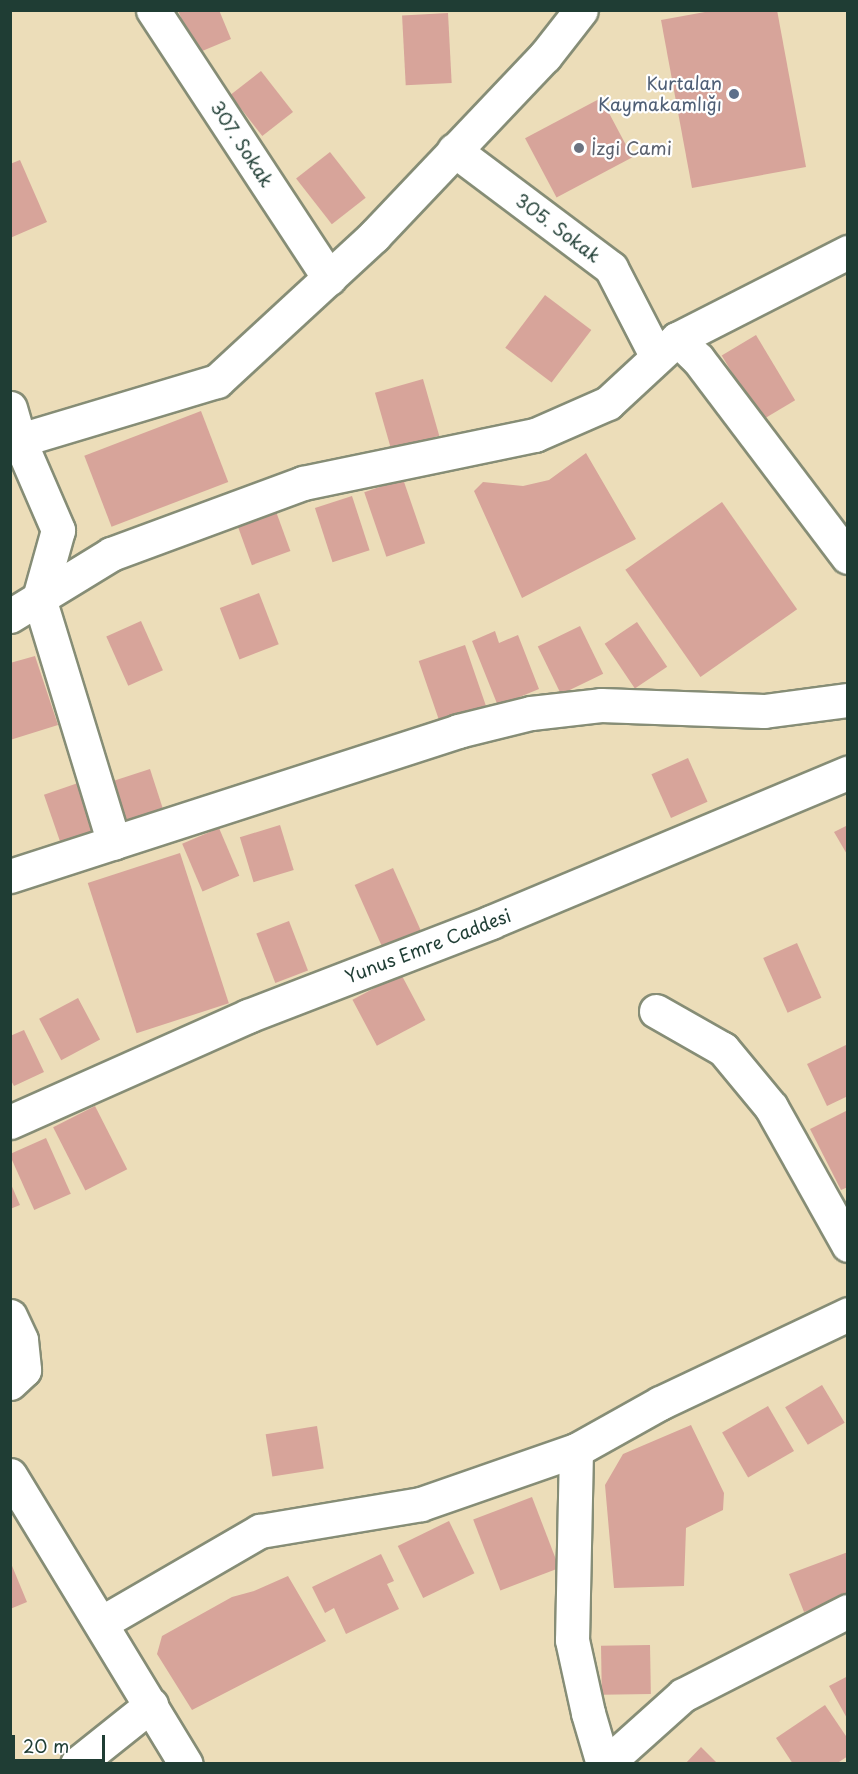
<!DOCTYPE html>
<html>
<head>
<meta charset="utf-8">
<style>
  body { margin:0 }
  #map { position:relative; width:858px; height:1774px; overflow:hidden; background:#ecddb9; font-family:"Playpen Sans",sans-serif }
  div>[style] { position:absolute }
  .building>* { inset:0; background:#d7a49a; transform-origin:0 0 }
  .roads { filter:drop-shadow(2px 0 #868d76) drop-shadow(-2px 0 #868d76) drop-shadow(0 2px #868d76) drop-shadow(0 -2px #868d76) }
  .minor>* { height:33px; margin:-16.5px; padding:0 16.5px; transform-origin:16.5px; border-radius:16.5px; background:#fff }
  .dots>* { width:16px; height:16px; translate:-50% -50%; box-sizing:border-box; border:3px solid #fff; border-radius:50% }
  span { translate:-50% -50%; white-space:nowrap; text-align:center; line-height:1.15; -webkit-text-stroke:4.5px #fff; paint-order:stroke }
  .service-label { font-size:18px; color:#4e5e75 }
  .right { translate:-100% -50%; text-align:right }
  .street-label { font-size:18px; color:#1f3d34 }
  .worship-label { font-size:18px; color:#5b616d }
  .left { translate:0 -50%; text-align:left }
  .frame { position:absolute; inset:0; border:12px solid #1f3d34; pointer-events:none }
  .scale { position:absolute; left:12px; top:1735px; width:93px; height:27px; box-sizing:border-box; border:3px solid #1f3d34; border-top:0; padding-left:8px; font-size:18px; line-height:21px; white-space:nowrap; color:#1f3d34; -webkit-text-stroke:4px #fff; paint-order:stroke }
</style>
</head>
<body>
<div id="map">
  <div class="building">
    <i style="clip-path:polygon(178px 10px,219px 10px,231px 39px,195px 54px)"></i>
    <i style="clip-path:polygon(716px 10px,777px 10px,806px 167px,692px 188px,661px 20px)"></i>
    <i style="left:448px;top:13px;width:70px;height:46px;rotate:87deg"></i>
    <i style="left:261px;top:71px;width:52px;height:39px;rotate:52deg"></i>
    <i style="left:601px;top:98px;width:67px;height:86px;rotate:62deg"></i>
    <i style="left:330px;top:152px;width:58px;height:43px;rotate:52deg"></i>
    <i style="clip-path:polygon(20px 160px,47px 222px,10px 238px,10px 164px)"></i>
    <i style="left:545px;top:295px;width:58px;height:66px;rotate:37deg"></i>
    <i style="left:756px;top:335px;width:76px;height:40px;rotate:59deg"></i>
    <i style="left:423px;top:379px;width:59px;height:50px;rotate:74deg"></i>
    <i style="left:201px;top:411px;width:76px;height:125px;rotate:69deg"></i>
    <i style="clip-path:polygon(586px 453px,636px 539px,522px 598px,474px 491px,483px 482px,523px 486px,549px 480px)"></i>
    <i style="left:403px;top:479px;width:68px;height:41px;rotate:71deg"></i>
    <i style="left:352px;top:496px;width:57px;height:39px;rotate:72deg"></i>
    <i style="left:722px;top:502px;width:131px;height:118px;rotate:55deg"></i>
    <i style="left:274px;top:506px;width:48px;height:41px;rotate:70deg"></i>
    <i style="left:259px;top:593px;width:55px;height:42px;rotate:69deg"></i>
    <i style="left:141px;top:621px;width:54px;height:38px;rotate:66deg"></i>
    <i style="left:637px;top:622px;width:54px;height:39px;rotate:56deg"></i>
    <i style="left:580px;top:626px;width:53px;height:47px;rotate:64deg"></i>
    <i style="clip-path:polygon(495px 631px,499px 643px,518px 635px,539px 689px,498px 706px,472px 641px)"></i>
    <i style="left:465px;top:645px;width:64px;height:49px;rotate:71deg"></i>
    <i style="clip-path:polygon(35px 656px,58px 725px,10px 740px,10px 663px)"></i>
    <i style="left:688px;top:758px;width:48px;height:40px;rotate:66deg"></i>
    <i style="left:150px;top:769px;width:48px;height:42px;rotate:72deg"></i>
    <i style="left:78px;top:783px;width:59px;height:36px;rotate:71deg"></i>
    <i style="left:280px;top:825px;width:47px;height:42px;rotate:73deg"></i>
    <i style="clip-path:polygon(848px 825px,848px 856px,834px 832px)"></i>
    <i style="left:219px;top:828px;width:52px;height:40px;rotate:67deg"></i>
    <i style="left:180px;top:853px;width:158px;height:97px;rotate:72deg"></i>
    <i style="left:393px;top:868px;width:70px;height:42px;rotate:66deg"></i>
    <i style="left:289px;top:921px;width:53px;height:35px;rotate:69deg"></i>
    <i style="left:797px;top:943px;width:60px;height:37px;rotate:66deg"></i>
    <i style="left:401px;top:974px;width:52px;height:55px;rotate:62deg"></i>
    <i style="left:78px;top:998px;width:47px;height:44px;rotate:62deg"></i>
    <i style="clip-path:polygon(24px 1030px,44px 1072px,14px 1086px,10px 1079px,10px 1036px)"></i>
    <i style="clip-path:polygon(848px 1044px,848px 1096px,827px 1106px,807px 1064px)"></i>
    <i style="left:95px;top:1106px;width:71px;height:47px;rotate:63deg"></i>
    <i style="clip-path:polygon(848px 1110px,848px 1187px,841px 1190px,810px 1129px)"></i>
    <i style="left:46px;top:1138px;width:61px;height:40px;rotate:66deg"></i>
    <i style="clip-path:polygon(10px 1182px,20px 1205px,10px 1209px)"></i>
    <i style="left:822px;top:1385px;width:44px;height:43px;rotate:59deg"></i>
    <i style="left:768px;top:1406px;width:52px;height:53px;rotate:60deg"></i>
    <i style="clip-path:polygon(691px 1425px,724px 1493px,723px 1510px,686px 1528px,684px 1586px,614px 1588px,605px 1485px,623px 1454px)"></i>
    <i style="left:317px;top:1426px;width:43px;height:52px;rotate:81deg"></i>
    <i style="left:532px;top:1497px;width:76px;height:63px;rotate:69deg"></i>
    <i style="left:449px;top:1521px;width:58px;height:57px;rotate:64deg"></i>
    <i style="clip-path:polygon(848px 1552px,848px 1596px,804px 1612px,789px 1574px)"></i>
    <i style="clip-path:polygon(381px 1554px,394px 1581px,387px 1584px,399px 1609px,346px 1634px,334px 1608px,325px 1613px,312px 1587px)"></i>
    <i style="clip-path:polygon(10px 1561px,27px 1602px,10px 1609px)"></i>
    <i style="clip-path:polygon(288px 1576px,326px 1641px,192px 1710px,157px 1654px,162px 1636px,232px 1597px,254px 1591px)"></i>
    <i style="left:650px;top:1645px;width:49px;height:49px;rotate:89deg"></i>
    <i style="clip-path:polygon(848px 1676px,848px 1720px,829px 1686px)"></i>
    <i style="clip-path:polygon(825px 1705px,848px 1739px,848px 1756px,836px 1764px,793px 1764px,776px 1738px)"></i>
    <i style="clip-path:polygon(701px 1747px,718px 1764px,685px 1764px)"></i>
  </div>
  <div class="roads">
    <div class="minor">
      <i style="left:153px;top:10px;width:321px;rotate:56.7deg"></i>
      <i style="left:454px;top:150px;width:196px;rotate:36.9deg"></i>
      <i style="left:611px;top:268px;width:100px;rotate:62.7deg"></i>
      <i style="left:677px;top:339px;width:29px;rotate:44deg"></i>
      <i style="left:698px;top:359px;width:248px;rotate:52.9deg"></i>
      <i style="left:10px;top:408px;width:35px;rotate:74deg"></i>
      <i style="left:20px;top:442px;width:96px;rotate:66.6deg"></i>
      <i style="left:58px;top:530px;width:71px;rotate:105.6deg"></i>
      <i style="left:39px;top:598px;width:256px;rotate:73deg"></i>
      <i style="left:10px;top:443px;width:216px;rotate:-16.7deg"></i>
      <i style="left:217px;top:381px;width:214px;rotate:-42.7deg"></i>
      <i style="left:374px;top:236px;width:248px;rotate:-46.5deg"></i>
      <i style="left:545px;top:56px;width:58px;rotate:-52deg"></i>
      <i style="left:10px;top:616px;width:119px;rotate:-31.5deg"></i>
      <i style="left:111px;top:554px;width:205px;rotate:-20.3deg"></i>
      <i style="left:303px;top:483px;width:237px;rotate:-11.7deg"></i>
      <i style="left:535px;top:435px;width:80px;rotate:-23.7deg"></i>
      <i style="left:608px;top:403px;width:94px;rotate:-42.8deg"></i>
      <i style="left:677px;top:339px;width:192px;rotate:-27deg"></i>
      <i style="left:10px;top:876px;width:471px;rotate:-17.9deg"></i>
      <i style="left:458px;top:731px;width:75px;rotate:-13.9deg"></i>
      <i style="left:531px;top:713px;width:70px;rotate:-6.5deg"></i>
      <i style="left:601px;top:705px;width:163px;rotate:2.1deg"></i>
      <i style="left:764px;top:711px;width:85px;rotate:-7.5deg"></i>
      <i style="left:656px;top:1011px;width:77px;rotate:29.6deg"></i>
      <i style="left:723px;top:1049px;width:75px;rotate:50.4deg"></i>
      <i style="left:771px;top:1107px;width:158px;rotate:60.8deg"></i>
      <i style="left:10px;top:1122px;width:261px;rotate:-24deg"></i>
      <i style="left:248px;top:1016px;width:261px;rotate:-21.1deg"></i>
      <i style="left:491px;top:922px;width:387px;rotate:-22.7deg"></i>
      <i style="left:10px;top:1316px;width:26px;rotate:65deg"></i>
      <i style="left:21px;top:1340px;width:30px;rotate:84deg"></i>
      <i style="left:24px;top:1370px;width:19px;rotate:137deg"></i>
      <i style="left:576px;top:1450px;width:190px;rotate:91.2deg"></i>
      <i style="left:572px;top:1640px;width:75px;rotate:77.6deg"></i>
      <i style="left:588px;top:1713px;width:53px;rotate:73.6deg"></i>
      <i style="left:10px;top:1475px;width:338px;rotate:58.7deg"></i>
      <i style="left:101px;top:1623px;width:184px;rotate:-30.1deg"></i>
      <i style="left:260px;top:1531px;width:163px;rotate:-9.5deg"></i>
      <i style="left:421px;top:1504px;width:164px;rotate:-19.2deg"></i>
      <i style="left:576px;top:1450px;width:96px;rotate:-29.2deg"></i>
      <i style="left:660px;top:1403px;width:208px;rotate:-25.3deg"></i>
      <i style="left:77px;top:1764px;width:95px;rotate:-38.6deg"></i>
      <i style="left:606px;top:1764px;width:103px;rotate:-41.9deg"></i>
      <i style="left:683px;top:1695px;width:185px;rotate:-27deg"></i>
    </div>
  </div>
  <div class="dots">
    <i style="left:734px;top:94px;background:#5c6f8a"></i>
    <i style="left:579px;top:148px;background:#6b7280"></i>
  </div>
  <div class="service-label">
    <span class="right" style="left:722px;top:94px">Kurtalan<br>Kaymakamlığı</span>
  </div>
  <div class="street-label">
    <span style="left:242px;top:144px;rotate:57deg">307. Sokak</span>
    <span style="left:558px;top:228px;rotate:37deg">305. Sokak</span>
    <span style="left:428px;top:946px;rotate:-21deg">Yunus Emre Caddesi</span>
  </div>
  <div class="worship-label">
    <span class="left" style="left:591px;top:148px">İzgi Cami</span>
  </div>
  <div class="frame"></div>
  <div class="scale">20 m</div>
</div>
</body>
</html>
